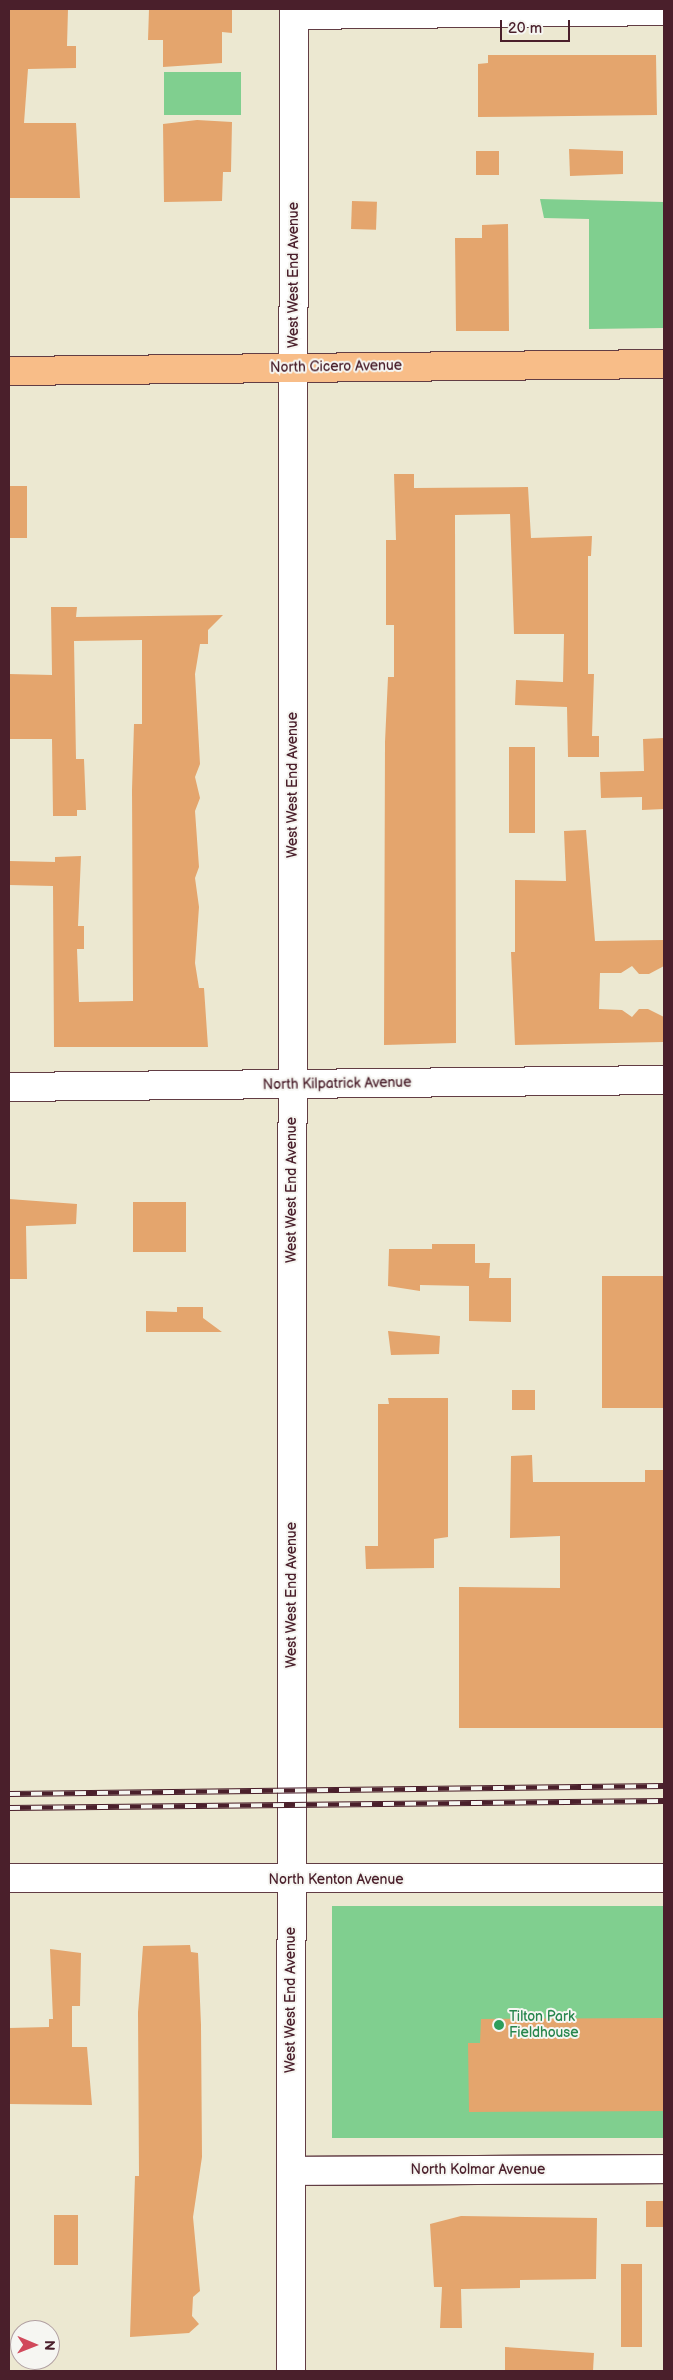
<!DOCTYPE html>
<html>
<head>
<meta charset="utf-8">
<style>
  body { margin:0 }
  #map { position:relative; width:673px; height:2380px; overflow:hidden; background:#ece8d1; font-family:"Balsamiq Sans",sans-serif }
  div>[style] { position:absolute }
  .green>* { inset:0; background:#80cf8f; transform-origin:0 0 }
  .building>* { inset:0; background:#e4a56d; transform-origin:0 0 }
  .roads { filter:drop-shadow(1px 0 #623d44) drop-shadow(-1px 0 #623d44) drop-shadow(0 1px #623d44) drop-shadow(0 -1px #623d44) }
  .minor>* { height:28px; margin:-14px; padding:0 14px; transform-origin:14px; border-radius:14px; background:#fff }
  .major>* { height:28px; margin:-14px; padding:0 14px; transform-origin:14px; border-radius:14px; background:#f8bd88 }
  .rail>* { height:5.5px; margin-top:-2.75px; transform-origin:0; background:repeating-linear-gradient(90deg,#f6f6f2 0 11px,#4a1f2b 0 22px); box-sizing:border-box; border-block:1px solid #4a1f2b }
  .dots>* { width:14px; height:14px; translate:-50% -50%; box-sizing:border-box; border:2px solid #f6f6f2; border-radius:50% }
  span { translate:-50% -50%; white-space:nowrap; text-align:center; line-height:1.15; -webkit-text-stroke:4px #f6f6f2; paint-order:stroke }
  .street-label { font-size:14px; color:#4a1f2b }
  .leisure-label { font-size:14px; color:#27864d }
  .left { translate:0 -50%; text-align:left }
  .frame { position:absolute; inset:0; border:10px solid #4a1f2b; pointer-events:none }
  .north { position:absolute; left:10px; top:2320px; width:50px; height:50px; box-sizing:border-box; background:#f6f6f2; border:1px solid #b1a0a2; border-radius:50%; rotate:91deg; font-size:14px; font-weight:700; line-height:20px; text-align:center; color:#4a1f2b }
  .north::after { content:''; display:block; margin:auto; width:18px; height:22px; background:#d1495b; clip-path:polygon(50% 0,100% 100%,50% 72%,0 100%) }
  .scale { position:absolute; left:500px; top:20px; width:70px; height:22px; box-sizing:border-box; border:2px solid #4a1f2b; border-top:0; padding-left:6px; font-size:15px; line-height:18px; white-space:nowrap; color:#4a1f2b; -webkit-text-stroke:4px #f6f6f2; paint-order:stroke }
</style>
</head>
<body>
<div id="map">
  <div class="green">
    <i style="left:164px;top:72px;width:77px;height:43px"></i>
    <i style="clip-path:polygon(540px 199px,664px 202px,664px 328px,589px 329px,589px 219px,544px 218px)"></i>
    <i style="left:664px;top:1906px;width:232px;height:332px;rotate:90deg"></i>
  </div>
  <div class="building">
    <i style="clip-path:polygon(9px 9px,68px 9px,67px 46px,76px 46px,76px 68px,28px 69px,24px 123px,76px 123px,80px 198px,9px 198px)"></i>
    <i style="clip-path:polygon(149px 9px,232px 9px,232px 33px,222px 32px,222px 63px,163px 67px,163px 40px,148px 40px)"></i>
    <i style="clip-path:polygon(488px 55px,656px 55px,657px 115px,478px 117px,478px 64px,488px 63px)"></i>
    <i style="clip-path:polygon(197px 120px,232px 122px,231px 172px,223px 172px,222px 201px,164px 202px,163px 124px)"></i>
    <i style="clip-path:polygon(569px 149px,623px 151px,623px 174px,570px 176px)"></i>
    <i style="left:499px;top:151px;width:24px;height:23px;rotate:90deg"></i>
    <i style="left:352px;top:201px;width:25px;height:28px;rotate:2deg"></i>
    <i style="clip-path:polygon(508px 224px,509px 331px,456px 331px,455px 238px,482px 238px,482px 225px)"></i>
    <i style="clip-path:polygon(394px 474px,414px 474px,414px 488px,528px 487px,531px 538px,592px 536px,591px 556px,588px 556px,588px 674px,594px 674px,592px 736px,599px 736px,599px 757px,568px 757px,567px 707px,515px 705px,516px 680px,563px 682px,564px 634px,514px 634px,510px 514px,455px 515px,456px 1043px,384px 1045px,385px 742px,388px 677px,394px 677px,394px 625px,386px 625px,386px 540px,396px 540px)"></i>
    <i style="left:27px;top:486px;width:52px;height:18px;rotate:90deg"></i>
    <i style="clip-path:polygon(51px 607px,77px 607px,76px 617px,223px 615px,208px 630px,208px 644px,200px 644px,195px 674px,200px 764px,195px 777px,200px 798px,195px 811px,199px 867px,195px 878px,199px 907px,195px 963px,199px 988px,204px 988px,208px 1047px,54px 1047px,53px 886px,9px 885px,9px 861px,55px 862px,55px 857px,81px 856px,78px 926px,84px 926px,84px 949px,77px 949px,79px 1002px,133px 1001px,132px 790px,134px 724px,142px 724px,142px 640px,74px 641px,76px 759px,84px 759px,86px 810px,77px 810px,77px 816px,53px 816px,52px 739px,9px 739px,9px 674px,52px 675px)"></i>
    <i style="clip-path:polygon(664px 738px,664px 809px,642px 810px,642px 797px,601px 798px,600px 772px,644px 771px,643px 739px)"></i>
    <i style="left:509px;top:747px;width:26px;height:86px"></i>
    <i style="clip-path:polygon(586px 830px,595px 941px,664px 940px,664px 966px,649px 974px,639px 974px,632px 966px,621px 973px,600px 973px,599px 1009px,622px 1010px,632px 1017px,639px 1009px,648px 1009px,664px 1017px,664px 1042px,515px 1045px,511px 952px,515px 952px,515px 880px,566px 881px,564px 831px)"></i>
    <i style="clip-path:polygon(9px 1199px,77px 1204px,76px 1224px,26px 1226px,27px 1279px,9px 1279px)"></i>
    <i style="left:133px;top:1202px;width:53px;height:50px"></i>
    <i style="clip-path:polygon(432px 1244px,475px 1244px,475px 1263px,490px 1263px,489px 1278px,511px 1278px,511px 1322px,469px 1321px,469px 1286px,420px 1285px,420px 1291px,388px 1286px,389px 1249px,432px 1249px)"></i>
    <i style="left:664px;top:1276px;width:132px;height:62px;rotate:90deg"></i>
    <i style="clip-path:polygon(177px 1307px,203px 1307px,203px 1318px,222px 1332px,146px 1332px,146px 1311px,177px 1312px)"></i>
    <i style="clip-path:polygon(388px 1331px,440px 1336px,439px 1354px,391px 1355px)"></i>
    <i style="left:512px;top:1390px;width:23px;height:20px"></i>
    <i style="clip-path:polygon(388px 1398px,448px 1398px,448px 1537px,434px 1539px,434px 1568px,366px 1569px,365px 1546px,378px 1546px,378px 1404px,389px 1404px)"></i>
    <i style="clip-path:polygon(532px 1455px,533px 1482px,645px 1482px,645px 1470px,664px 1470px,664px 1728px,459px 1728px,459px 1587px,560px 1588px,560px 1536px,510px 1538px,511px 1456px)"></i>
    <i style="clip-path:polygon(190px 1945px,191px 1952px,198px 1953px,201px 2025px,202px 2157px,193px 2217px,200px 2291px,193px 2297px,192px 2316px,199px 2324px,189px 2333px,130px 2337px,135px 2176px,139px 2176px,138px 2012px,143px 1946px)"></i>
    <i style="clip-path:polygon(50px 1949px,81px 1953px,80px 2006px,72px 2006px,72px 2047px,87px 2047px,92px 2105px,9px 2104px,9px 2028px,49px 2027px,49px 2019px,53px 2019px)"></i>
    <i style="clip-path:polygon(664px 2018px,664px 2111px,469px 2112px,468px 2043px,480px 2043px,481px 2019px)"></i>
    <i style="left:664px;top:2201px;width:26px;height:18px;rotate:90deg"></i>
    <i style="left:54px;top:2215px;width:24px;height:50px"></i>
    <i style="clip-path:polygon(461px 2216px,597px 2218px,596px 2279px,520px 2280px,520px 2288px,461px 2289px,462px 2328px,440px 2328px,442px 2287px,434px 2287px,430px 2224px)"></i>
    <i style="left:621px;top:2264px;width:21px;height:83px"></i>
    <i style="clip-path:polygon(505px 2347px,594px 2353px,593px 2371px,505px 2371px)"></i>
  </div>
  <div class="roads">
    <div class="minor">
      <i style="left:294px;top:15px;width:370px;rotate:-0.6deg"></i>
      <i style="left:9px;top:1087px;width:655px;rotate:-0.61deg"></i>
      <i style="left:9px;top:1878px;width:655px"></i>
      <i style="left:291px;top:2171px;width:373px;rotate:-0.3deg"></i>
      <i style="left:291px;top:2371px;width:2362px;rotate:-89.93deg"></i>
    </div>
    <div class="major">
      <i style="left:9px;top:371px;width:655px;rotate:-0.61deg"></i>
    </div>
  </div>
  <div class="rail">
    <i style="left:9px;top:1794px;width:655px;rotate:-0.7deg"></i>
    <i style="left:9px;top:1808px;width:655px;rotate:-0.61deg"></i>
  </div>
  <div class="dots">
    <i style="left:499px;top:2025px;background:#2e9e5b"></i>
  </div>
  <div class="street-label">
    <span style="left:294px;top:275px;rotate:-90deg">West West End Avenue</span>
    <span style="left:336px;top:367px;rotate:-1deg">North Cicero Avenue</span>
    <span style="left:293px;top:785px;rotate:-90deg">West West End Avenue</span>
    <span style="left:337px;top:1084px;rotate:-1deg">North Kilpatrick Avenue</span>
    <span style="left:292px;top:1190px;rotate:-90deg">West West End Avenue</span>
    <span style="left:292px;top:1595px;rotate:-90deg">West West End Avenue</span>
    <span style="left:336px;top:1880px">North Kenton Avenue</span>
    <span style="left:291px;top:2000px;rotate:-90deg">West West End Avenue</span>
    <span style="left:478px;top:2170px">North Kolmar Avenue</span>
  </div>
  <div class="leisure-label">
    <span class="left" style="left:509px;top:2025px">Tilton Park<br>Fieldhouse</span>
  </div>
  <div class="frame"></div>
  <div class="north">N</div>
  <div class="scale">20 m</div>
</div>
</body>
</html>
